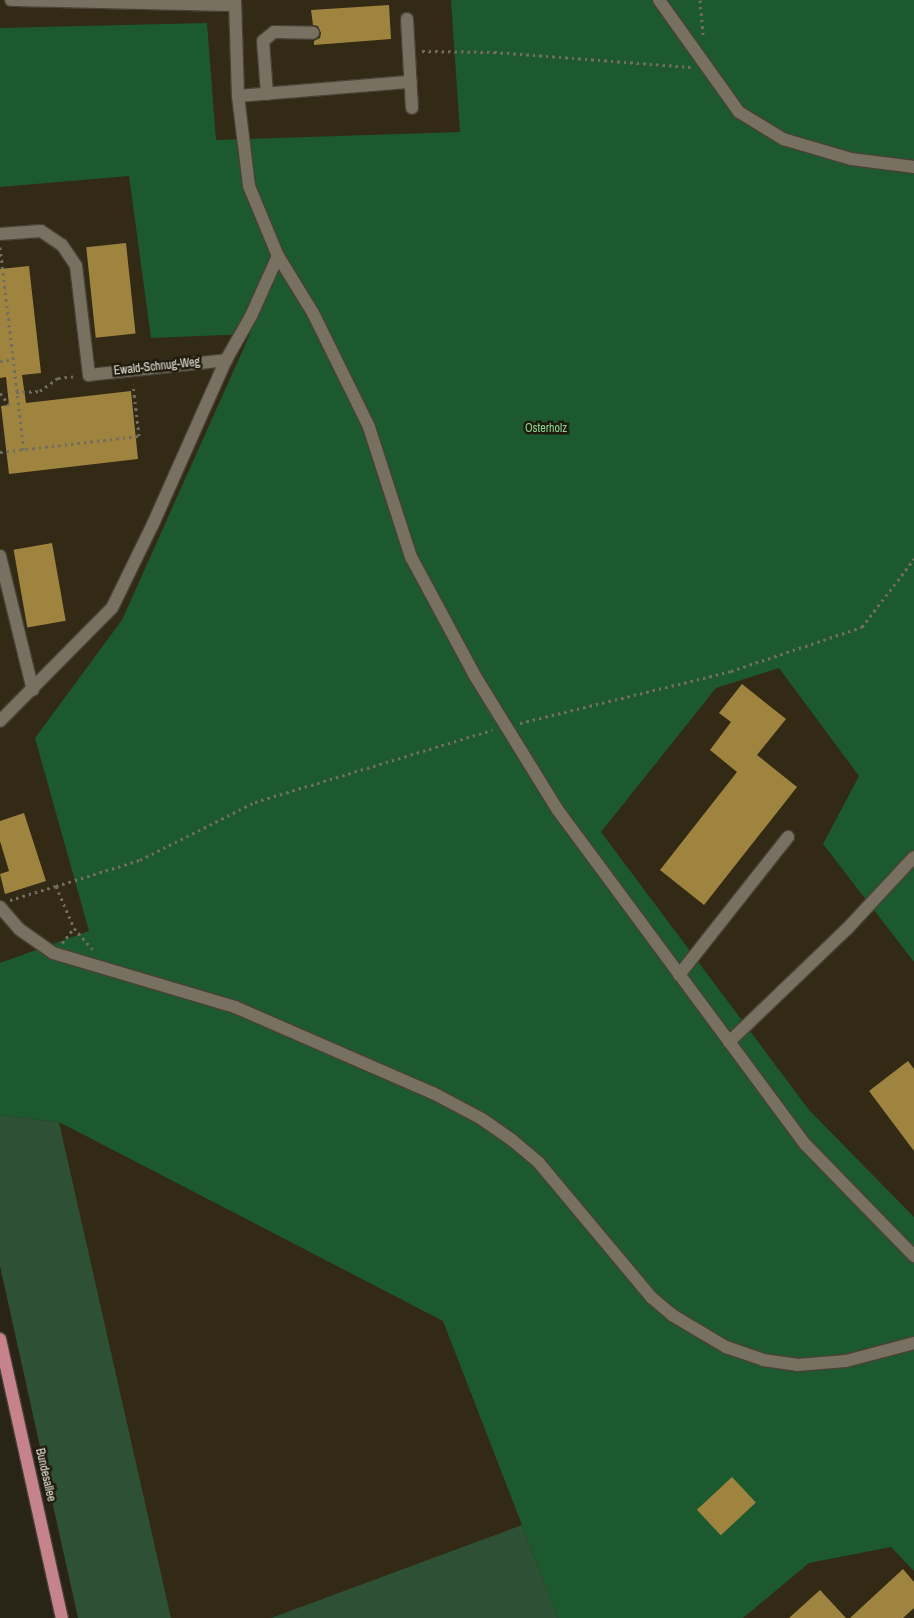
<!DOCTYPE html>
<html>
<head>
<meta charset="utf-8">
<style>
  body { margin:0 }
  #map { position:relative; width:914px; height:1618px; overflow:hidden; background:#2a2416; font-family:"Archivo Narrow",sans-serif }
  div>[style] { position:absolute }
  .built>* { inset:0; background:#322a15 }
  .green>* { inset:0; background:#2e5035 }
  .forest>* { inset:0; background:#1d592e }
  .building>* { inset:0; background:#9e843e; transform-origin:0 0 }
  .path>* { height:3px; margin-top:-1.5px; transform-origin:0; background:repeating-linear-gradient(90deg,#726d60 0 2.5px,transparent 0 6.5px) }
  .roads { filter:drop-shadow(1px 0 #474137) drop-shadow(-1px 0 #474137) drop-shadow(0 1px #474137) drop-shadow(0 -1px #474137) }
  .minor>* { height:12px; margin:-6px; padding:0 6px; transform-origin:6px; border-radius:6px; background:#787161 }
  .major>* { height:12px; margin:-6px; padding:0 6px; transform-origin:6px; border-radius:6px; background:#c7838b }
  span { translate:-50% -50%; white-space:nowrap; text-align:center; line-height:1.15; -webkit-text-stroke:5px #201b0d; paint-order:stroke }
  .street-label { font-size:12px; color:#eae6dd }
  .park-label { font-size:12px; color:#85d896 }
</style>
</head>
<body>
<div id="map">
  <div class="built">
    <i style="clip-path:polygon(0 0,914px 0,914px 1618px,78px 1618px,0 1266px)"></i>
  </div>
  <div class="green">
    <i style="clip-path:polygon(0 1115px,59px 1122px,171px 1618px,78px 1618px,0 1266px)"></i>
    <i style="clip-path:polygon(522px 1525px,558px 1618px,271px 1618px)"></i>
  </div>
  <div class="forest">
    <i style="clip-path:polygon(451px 0,914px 0,914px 962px,823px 844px,859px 776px,779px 668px,716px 688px,601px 832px,809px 1110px,914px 1217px,914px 1571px,891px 1547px,809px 1563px,743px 1618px,558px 1618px,443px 1321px,59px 1122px,0 1115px,0 963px,89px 931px,35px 738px,122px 620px,250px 334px,151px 338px,129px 176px,0 187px,0 28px,207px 23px,216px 140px,460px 132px)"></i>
  </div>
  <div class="building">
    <i style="clip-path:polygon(389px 5px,391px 39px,314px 45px,314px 41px,320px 38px,321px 33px,318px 26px,313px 25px,311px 10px)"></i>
    <i style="left:126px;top:243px;width:91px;height:40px;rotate:84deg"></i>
    <i style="clip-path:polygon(29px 266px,41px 373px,22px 375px,26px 403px,131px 391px,138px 459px,9px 474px,1px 406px,9px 405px,6px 377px,0 378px,0 269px)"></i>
    <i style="left:52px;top:543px;width:79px;height:39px;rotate:80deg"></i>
    <i style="clip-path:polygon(742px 684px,786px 719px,757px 755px,797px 787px,704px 905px,660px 870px,737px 772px,710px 750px,731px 722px,719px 713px)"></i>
    <i style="clip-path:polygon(24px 813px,46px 881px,5px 894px,0 874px,9px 871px,0 841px,0 821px)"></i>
    <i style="clip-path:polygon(908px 1061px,914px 1069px,914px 1151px,869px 1091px)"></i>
    <i style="left:732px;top:1477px;width:35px;height:48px;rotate:47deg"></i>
    <i style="clip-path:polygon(903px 1569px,914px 1582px,914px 1608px,903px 1618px,850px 1618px)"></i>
    <i style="clip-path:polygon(820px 1590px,846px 1618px,789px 1618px)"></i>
  </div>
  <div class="path">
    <i style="left:700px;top:0;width:35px;rotate:85deg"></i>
    <i style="left:422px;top:51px;width:72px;rotate:0.8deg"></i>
    <i style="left:494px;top:52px;width:197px;rotate:4.4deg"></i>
    <i style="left:0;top:247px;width:204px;rotate:83.3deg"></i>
    <i style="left:0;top:361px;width:12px;rotate:-5deg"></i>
    <i style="left:16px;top:392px;width:24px;rotate:-2deg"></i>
    <i style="left:40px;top:391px;width:22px;rotate:-36deg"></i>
    <i style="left:58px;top:378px;width:18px;rotate:-6deg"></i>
    <i style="left:0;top:393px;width:15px;rotate:53deg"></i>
    <i style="left:0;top:452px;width:140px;rotate:-6.6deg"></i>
    <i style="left:139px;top:436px;width:52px;rotate:-96.6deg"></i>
    <i style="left:520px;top:723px;width:217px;rotate:-13.8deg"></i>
    <i style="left:731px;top:671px;width:138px;rotate:-18.6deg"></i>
    <i style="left:862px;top:627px;width:86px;rotate:-52.6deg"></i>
    <i style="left:56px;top:886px;width:88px;rotate:-17.2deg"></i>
    <i style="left:140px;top:860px;width:129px;rotate:-26.8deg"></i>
    <i style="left:255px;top:802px;width:248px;rotate:-16.9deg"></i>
    <i style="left:10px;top:900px;width:48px;rotate:-16.9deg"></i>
    <i style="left:56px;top:886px;width:46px;rotate:66.8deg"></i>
    <i style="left:74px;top:928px;width:28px;rotate:49deg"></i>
    <i style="left:62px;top:943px;width:19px;rotate:-51deg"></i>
  </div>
  <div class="roads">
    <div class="minor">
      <i style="left:11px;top:0;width:223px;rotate:1.3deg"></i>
      <i style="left:235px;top:0;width:96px;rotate:88.2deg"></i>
      <i style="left:238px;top:96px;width:91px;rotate:83deg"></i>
      <i style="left:249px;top:186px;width:76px;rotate:67.5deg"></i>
      <i style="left:278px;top:256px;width:67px;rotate:58.4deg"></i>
      <i style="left:313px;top:313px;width:127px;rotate:63.8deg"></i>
      <i style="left:369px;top:427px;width:137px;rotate:72.1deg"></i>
      <i style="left:411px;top:557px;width:135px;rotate:61.7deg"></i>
      <i style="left:475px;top:676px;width:156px;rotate:58.3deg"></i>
      <i style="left:557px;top:809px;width:418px;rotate:53.5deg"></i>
      <i style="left:806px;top:1145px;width:155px;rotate:45.8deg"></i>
      <i style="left:659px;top:0;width:138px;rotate:54.5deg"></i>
      <i style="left:739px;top:112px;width:52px;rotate:31.5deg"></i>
      <i style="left:783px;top:139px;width:71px;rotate:16.4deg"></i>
      <i style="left:851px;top:159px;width:64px;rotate:7.2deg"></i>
      <i style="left:407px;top:19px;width:89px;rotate:86.8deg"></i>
      <i style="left:267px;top:94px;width:53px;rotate:-94.3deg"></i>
      <i style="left:263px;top:41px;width:14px;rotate:-39deg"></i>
      <i style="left:274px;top:32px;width:39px;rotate:1deg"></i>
      <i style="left:238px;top:96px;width:173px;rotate:-4.7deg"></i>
      <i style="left:0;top:234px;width:41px;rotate:-4.2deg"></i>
      <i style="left:41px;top:231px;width:25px;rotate:34deg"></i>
      <i style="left:62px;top:245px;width:25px;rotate:56deg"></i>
      <i style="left:76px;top:266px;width:110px;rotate:83.2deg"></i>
      <i style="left:89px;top:375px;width:138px;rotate:-6.2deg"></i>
      <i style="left:0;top:556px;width:138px;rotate:76.2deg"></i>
      <i style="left:0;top:721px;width:159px;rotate:-45.3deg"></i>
      <i style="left:112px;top:608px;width:93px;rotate:-64deg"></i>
      <i style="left:153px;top:524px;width:180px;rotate:-66deg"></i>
      <i style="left:226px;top:360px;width:51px;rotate:-60.4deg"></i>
      <i style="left:251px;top:316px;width:66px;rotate:-65.8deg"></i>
      <i style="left:0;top:907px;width:29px;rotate:49deg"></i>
      <i style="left:19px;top:929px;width:42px;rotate:35.2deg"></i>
      <i style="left:53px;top:953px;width:190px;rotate:16.5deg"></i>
      <i style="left:235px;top:1007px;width:216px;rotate:23.5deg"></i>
      <i style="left:433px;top:1093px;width:55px;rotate:28deg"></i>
      <i style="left:482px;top:1119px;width:37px;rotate:35deg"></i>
      <i style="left:512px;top:1140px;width:35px;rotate:40deg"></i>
      <i style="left:539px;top:1163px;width:176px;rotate:50.1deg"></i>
      <i style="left:652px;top:1298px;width:26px;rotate:40deg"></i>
      <i style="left:672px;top:1315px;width:63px;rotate:30.7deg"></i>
      <i style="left:726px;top:1347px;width:39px;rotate:19deg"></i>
      <i style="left:763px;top:1360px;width:34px;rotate:8deg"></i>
      <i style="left:797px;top:1365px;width:49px;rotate:-4.7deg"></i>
      <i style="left:846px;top:1361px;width:70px;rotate:-14.8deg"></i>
      <i style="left:679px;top:975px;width:176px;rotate:-51.7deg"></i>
      <i style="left:729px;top:1042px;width:163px;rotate:-43.8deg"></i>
      <i style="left:847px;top:929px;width:98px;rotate:-47.1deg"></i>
    </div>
    <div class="major">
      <i style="left:0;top:1339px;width:286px;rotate:77.5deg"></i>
    </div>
  </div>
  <div class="street-label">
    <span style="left:157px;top:367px;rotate:-6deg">Ewald-Schnug-Weg</span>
    <span style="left:45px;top:1475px;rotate:77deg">Bundesallee</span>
  </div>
  <div class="park-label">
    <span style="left:546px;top:429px">Osterholz</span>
  </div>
</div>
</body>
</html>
